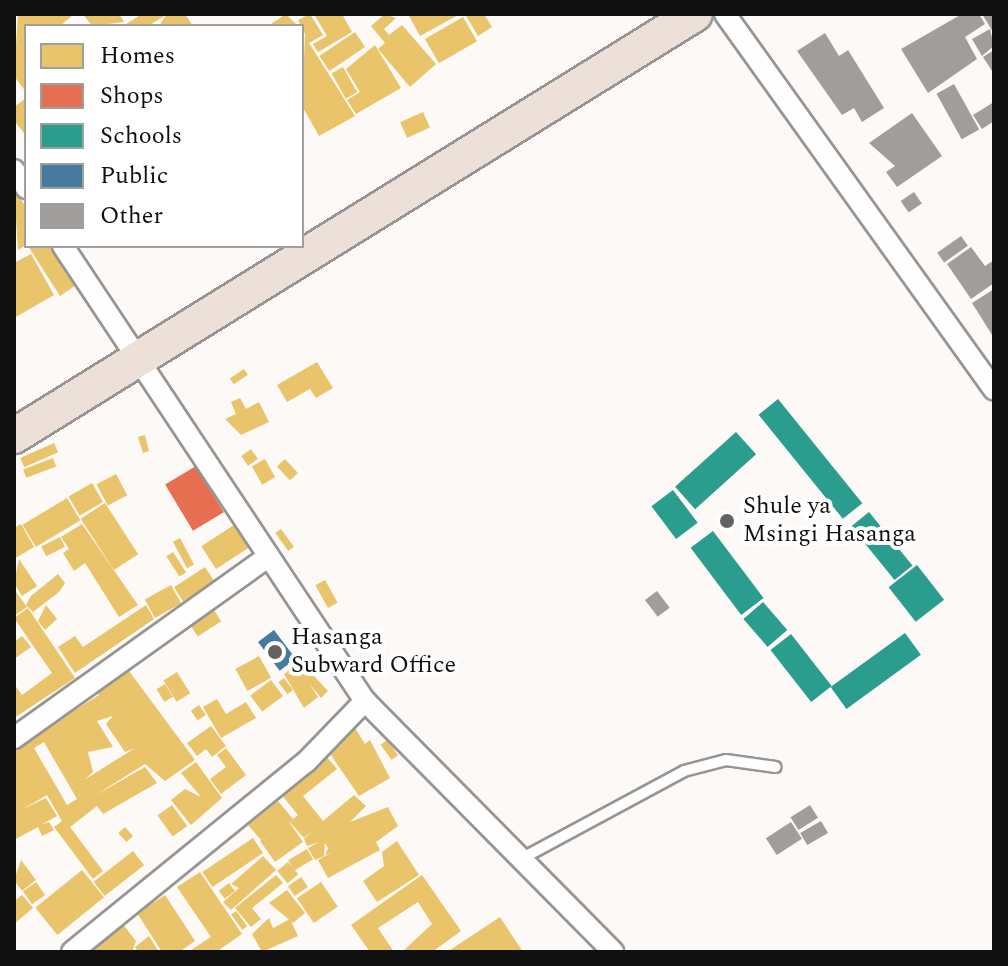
<!DOCTYPE html>
<html>
<head>
<meta charset="utf-8">
<style>
  body { margin:0 }
  #map { position:relative; width:1008px; height:966px; overflow:hidden; background:#fcf9f6; font-family:Spectral,serif }
  div>[style] { position:absolute }
  .homes>* { inset:0; background:#e9c46a; transform-origin:0 0 }
  .shops>* { inset:0; background:#e76f51; transform-origin:0 0 }
  .schools>* { inset:0; background:#2a9d8f; transform-origin:0 0 }
  .public>* { inset:0; background:#457b9d; transform-origin:0 0 }
  .building>* { inset:0; background:#a09d9b; transform-origin:0 0 }
  .roads { filter:drop-shadow(2px 0 #969594) drop-shadow(-2px 0 #969594) drop-shadow(0 2px #969594) drop-shadow(0 -2px #969594) }
  .service>* { height:10px; margin:-5px; padding:0 5px; transform-origin:5px; border-radius:5px; background:#fffefe }
  .minor>* { height:20px; margin:-10px; padding:0 10px; transform-origin:10px; border-radius:10px; background:#fffefe }
  .trunk>* { height:34px; margin:-17px; padding:0 17px; transform-origin:17px; border-radius:17px; background:#ece0d9 }
  .dots>* { width:22px; height:22px; translate:-50% -50%; box-sizing:border-box; border:4px solid #fff; border-radius:50% }
  span { translate:-50% -50%; white-space:nowrap; text-align:center; line-height:1.15; -webkit-text-stroke:8px #fff; paint-order:stroke }
  .poi-label { font-size:24px; color:#101010 }
  .left { translate:0 -50%; text-align:left }
  .frame { position:absolute; inset:0; border:16px solid #101010; pointer-events:none }
  .legend { position:absolute; left:24px; top:24px; width:280px; height:224px; box-sizing:border-box; background:#fff; border:2px solid #9f9f9f; margin:0; padding:10px 14px; list-style:none; font-size:24px; color:#101010 }
  .legend li { display:flex; align-items:center; gap:16px; height:40px }
  .legend b { width:40px; border:2px solid #9f9f9f }
</style>
</head>
<body>
<div id="map">
  <div class="homes">
    <i style="clip-path:polygon(18px 14px,74px 14px,60px 26px,26px 26px,26px 92px,14px 76px)"></i>
    <i style="clip-path:polygon(83px 14px,119px 14px,124px 22px,92px 26px)"></i>
    <i style="clip-path:polygon(142px 14px,185px 14px,193px 26px,159px 26px,166px 15px,148px 26px,123px 26px)"></i>
    <i style="clip-path:polygon(286px 14px,298px 26px,268px 26px)"></i>
    <i style="clip-path:polygon(310px 14px,323px 35px,309px 43px,355px 116px,319px 136px,302px 106px,305px 34px,298px 20px)"></i>
    <i style="clip-path:polygon(314px 14px,342px 14px,352px 32px,318px 52px,313px 44px,327px 36px)"></i>
    <i style="clip-path:polygon(385px 14px,396px 18px,384px 29px,389px 35px,402px 25px,436px 64px,410px 87px,378px 49px,385px 43px,371px 26px)"></i>
    <i style="clip-path:polygon(408px 14px,460px 14px,420px 36px)"></i>
    <i style="clip-path:polygon(465px 14px,484px 14px,492px 27px,478px 36px)"></i>
    <i style="left:463px;top:17px;width:28px;height:44px;rotate:60deg"></i>
    <i style="left:355px;top:32px;width:18px;height:43px;rotate:56deg"></i>
    <i style="clip-path:polygon(375px 45px,401px 88px,356px 114px,347px 100px,360px 92px,346px 69px)"></i>
    <i style="left:343px;top:67px;width:29px;height:13px;rotate:61deg"></i>
    <i style="clip-path:polygon(26px 98px,26px 136px,14px 120px,14px 107px)"></i>
    <i style="left:423px;top:112px;width:17px;height:25px;rotate:66deg"></i>
    <i style="clip-path:polygon(14px 189px,26px 207px,26px 245px,18px 250px)"></i>
    <i style="clip-path:polygon(28px 246px,51px 246px,75px 286px,60px 296px)"></i>
    <i style="clip-path:polygon(31px 254px,54px 295px,14px 318px,14px 263px)"></i>
    <i style="clip-path:polygon(317px 362px,333px 388px,316px 398px,310px 389px,287px 402px,277px 385px)"></i>
    <i style="left:244px;top:369px;width:7px;height:17px;rotate:56deg"></i>
    <i style="clip-path:polygon(240px 398px,246px 409px,259px 402px,269px 422px,241px 435px,225px 419px,236px 414px,231px 402px)"></i>
    <i style="clip-path:polygon(145px 435px,149px 451px,143px 453px,138px 437px)"></i>
    <i style="left:54px;top:443px;width:10px;height:37px;rotate:66deg"></i>
    <i style="left:251px;top:449px;width:12px;height:12px;rotate:55deg"></i>
    <i style="left:53px;top:458px;width:9px;height:32px;rotate:69deg"></i>
    <i style="left:265px;top:459px;width:21px;height:15px;rotate:61deg"></i>
    <i style="left:285px;top:459px;width:19px;height:11px;rotate:47deg"></i>
    <i style="left:116px;top:474px;width:24px;height:22px;rotate:62deg"></i>
    <i style="left:92px;top:483px;width:22px;height:27px;rotate:60deg"></i>
    <i style="left:67px;top:498px;width:26px;height:52px;rotate:59deg"></i>
    <i style="left:105px;top:503px;width:61px;height:29px;rotate:57deg"></i>
    <i style="clip-path:polygon(21px 524px,34px 547px,14px 559px,14px 528px)"></i>
    <i style="clip-path:polygon(82px 524px,138px 605px,119px 617px,85px 563px,74px 571px,63px 553px,69px 549px,61px 537px)"></i>
    <i style="left:234px;top:525px;width:27px;height:39px;rotate:57deg"></i>
    <i style="left:281px;top:529px;width:22px;height:7px;rotate:54deg"></i>
    <i style="left:60px;top:537px;width:11px;height:21px;rotate:63deg"></i>
    <i style="left:180px;top:538px;width:30px;height:8px;rotate:62deg"></i>
    <i style="left:173px;top:552px;width:24px;height:8px;rotate:57deg"></i>
    <i style="clip-path:polygon(19px 559px,37px 586px,22px 596px,14px 583px)"></i>
    <i style="left:205px;top:567px;width:17px;height:37px;rotate:57deg"></i>
    <i style="clip-path:polygon(58px 574px,65px 583px,59px 592px,33px 612px,26px 605px,31px 596px)"></i>
    <i style="left:325px;top:580px;width:26px;height:11px;rotate:61deg"></i>
    <i style="left:171px;top:585px;width:21px;height:30px;rotate:61deg"></i>
    <i style="clip-path:polygon(14px 589px,27px 607px,14px 616px)"></i>
    <i style="clip-path:polygon(46px 605px,57px 619px,45px 630px,38px 621px)"></i>
    <i style="clip-path:polygon(146px 605px,154px 619px,75px 673px,58px 647px,75px 636px,83px 647px)"></i>
    <i style="left:212px;top:607px;width:17px;height:28px;rotate:57deg"></i>
    <i style="clip-path:polygon(28px 608px,75px 678px,14px 718px,14px 684px,22px 695px,52px 673px,14px 618px)"></i>
    <i style="clip-path:polygon(22px 636px,31px 647px,14px 659px,14px 642px)"></i>
    <i style="left:259px;top:656px;width:25px;height:27px;rotate:61deg"></i>
    <i style="clip-path:polygon(302px 659px,310px 671px,325px 665px,313px 675px,328px 691px,321px 698px,309px 683px,318px 697px,304px 708px,284px 674px,292px 668px,301px 679px,292px 666px)"></i>
    <i style="clip-path:polygon(evenodd,126px 667px,195px 760px,165px 781px,145px 764px,94px 796px,145px 767px,157px 783px,103px 814px,97px 806px,70px 827px,103px 871px,93px 879px,54px 827px,62px 821px,47px 795px,23px 809px,46px 798px,57px 816px,41px 825px,49px 822px,54px 830px,42px 836px,38px 827px,14px 840px,14px 748px,99px 695px,94px 688px,126px 667px,113px 716px,106px 724px,125px 752px,135px 748px,84px 780px,93px 772px,88px 752px,113px 747px,97px 721px,113px 716px,126px 667px,44px 742px,77px 799px,67px 805px,34px 748px,44px 742px)"></i>
    <i style="left:177px;top:672px;width:25px;height:16px;rotate:58deg"></i>
    <i style="left:284px;top:678px;width:15px;height:7px;rotate:53deg"></i>
    <i style="left:271px;top:680px;width:20px;height:26px;rotate:53deg"></i>
    <i style="left:165px;top:684px;width:15px;height:10px;rotate:58deg"></i>
    <i style="clip-path:polygon(217px 699px,226px 714px,246px 702px,256px 718px,221px 738px,203px 707px)"></i>
    <i style="left:199px;top:705px;width:12px;height:10px;rotate:55deg"></i>
    <i style="clip-path:polygon(353px 725px,365px 744px,370px 740px,390px 778px,359px 796px,324px 745px)"></i>
    <i style="clip-path:polygon(211px 726px,226px 746px,212px 757px,206px 749px,197px 756px,187px 743px)"></i>
    <i style="left:387px;top:740px;width:19px;height:8px;rotate:54deg"></i>
    <i style="clip-path:polygon(226px 748px,246px 775px,221px 794px,210px 779px,226px 767px,217px 755px)"></i>
    <i style="clip-path:polygon(326px 756px,337px 769px,303px 796px,323px 821px,354px 795px,366px 806px,350px 822px,388px 807px,398px 826px,376px 842px,380px 850px,328px 878px,318px 860px,332px 852px,325px 855px,328px 848px,325px 843px,324px 856px,315px 860px,308px 848px,319px 842px,307px 846px,304px 839px,311px 832px,304px 838px,288px 820px,303px 842px,275px 862px,260px 841px,280px 827px,261px 840px,248px 825px,278px 801px,293px 819px,298px 815px,280px 793px)"></i>
    <i style="clip-path:polygon(196px 762px,222px 798px,191px 825px,171px 800px,185px 789px,201px 797px,181px 773px)"></i>
    <i style="left:172px;top:805px;width:26px;height:18px;rotate:54deg"></i>
    <i style="left:125px;top:827px;width:12px;height:9px;rotate:48deg"></i>
    <i style="left:253px;top:838px;width:18px;height:61px;rotate:56deg"></i>
    <i style="clip-path:polygon(397px 841px,419px 875px,377px 902px,363px 881px,384px 866px,382px 852px)"></i>
    <i style="left:307px;top:849px;width:12px;height:22px;rotate:59deg"></i>
    <i style="left:133px;top:851px;width:18px;height:50px;rotate:52deg"></i>
    <i style="clip-path:polygon(263px 856px,276px 870px,231px 910px,223px 902px,239px 888px,231px 884px)"></i>
    <i style="clip-path:polygon(21px 860px,36px 880px,22px 891px,14px 880px)"></i>
    <i style="left:288px;top:862px;width:16px;height:14px;rotate:50deg"></i>
    <i style="left:82px;top:870px;width:35px;height:60px;rotate:51deg"></i>
    <i style="clip-path:polygon(200px 872px,242px 934px,216px 952px,188px 952px,211px 937px,177px 887px)"></i>
    <i style="clip-path:polygon(276px 875px,283px 883px,252px 908px,261px 919px,251px 927px,235px 908px)"></i>
    <i style="clip-path:polygon(422px 875px,461px 931px,432px 952px,402px 952px,432px 924px,418px 902px,378px 928px,394px 952px,370px 952px,351px 925px)"></i>
    <i style="left:301px;top:877px;width:12px;height:16px;rotate:55deg"></i>
    <i style="left:36px;top:882px;width:16px;height:16px;rotate:55deg"></i>
    <i style="left:321px;top:882px;width:30px;height:29px;rotate:56deg"></i>
    <i style="left:229px;top:883px;width:10px;height:13px;rotate:53deg"></i>
    <i style="clip-path:polygon(287px 890px,305px 913px,293px 923px,269px 903px)"></i>
    <i style="clip-path:polygon(22px 895px,33px 908px,14px 924px,14px 901px)"></i>
    <i style="clip-path:polygon(165px 895px,195px 941px,179px 952px,162px 952px,137px 913px)"></i>
    <i style="left:236px;top:911px;width:19px;height:6px;rotate:54deg"></i>
    <i style="clip-path:polygon(500px 917px,523px 952px,447px 952px)"></i>
    <i style="clip-path:polygon(269px 918px,273px 928px,290px 919px,298px 936px,262px 952px,252px 934px)"></i>
    <i style="clip-path:polygon(121px 922px,136px 941px,132px 952px,81px 952px)"></i>
    <i style="clip-path:polygon(149px 936px,159px 952px,138px 952px,135px 947px)"></i>
  </div>
  <div class="shops">
    <i style="left:196px;top:466px;width:54px;height:36px;rotate:59deg"></i>
  </div>
  <div class="schools">
    <i style="left:778px;top:399px;width:134px;height:25px;rotate:51deg"></i>
    <i style="left:736px;top:432px;width:30px;height:82px;rotate:48deg"></i>
    <i style="left:673px;top:490px;width:41px;height:27px;rotate:53deg"></i>
    <i style="left:869px;top:512px;width:69px;height:23px;rotate:51deg"></i>
    <i style="left:713px;top:531px;width:84px;height:28px;rotate:53deg"></i>
    <i style="left:917px;top:565px;width:44px;height:36px;rotate:52deg"></i>
    <i style="left:763px;top:602px;width:37px;height:26px;rotate:49deg"></i>
    <i style="left:905px;top:633px;width:27px;height:92px;rotate:54deg"></i>
    <i style="left:791px;top:634px;width:66px;height:26px;rotate:52deg"></i>
  </div>
  <div class="public">
    <i style="left:274px;top:630px;width:36px;height:20px;rotate:53deg"></i>
  </div>
  <div class="building">
    <i style="clip-path:polygon(962px 14px,979px 14px,985px 24px,965px 37px,977px 59px,928px 93px,901px 49px)"></i>
    <i style="clip-path:polygon(982px 14px,994px 14px,994px 34px,987px 22px)"></i>
    <i style="clip-path:polygon(990px 29px,994px 46px,982px 56px,972px 39px)"></i>
    <i style="clip-path:polygon(825px 33px,839px 56px,848px 50px,884px 108px,862px 122px,854px 108px,842px 115px,797px 51px)"></i>
    <i style="clip-path:polygon(994px 50px,994px 74px,983px 57px)"></i>
    <i style="left:954px;top:84px;width:52px;height:20px;rotate:61deg"></i>
    <i style="clip-path:polygon(994px 102px,994px 121px,982px 129px,973px 115px)"></i>
    <i style="clip-path:polygon(912px 113px,942px 156px,897px 187px,886px 172px,895px 166px,869px 143px)"></i>
    <i style="left:914px;top:192px;width:14px;height:16px;rotate:56deg"></i>
    <i style="left:961px;top:236px;width:12px;height:29px;rotate:55deg"></i>
    <i style="clip-path:polygon(971px 247px,985px 266px,994px 260px,994px 283px,971px 299px,947px 264px)"></i>
    <i style="clip-path:polygon(994px 289px,994px 338px,972px 303px)"></i>
    <i style="left:657px;top:591px;width:21px;height:15px;rotate:53deg"></i>
    <i style="left:810px;top:805px;width:15px;height:23px;rotate:58deg"></i>
    <i style="left:821px;top:821px;width:14px;height:24px;rotate:60deg"></i>
    <i style="left:791px;top:822px;width:20px;height:30px;rotate:57deg"></i>
  </div>
  <div class="roads">
    <div class="service">
      <i style="left:519px;top:860px;width:187px;rotate:-28.3deg"></i>
      <i style="left:684px;top:771px;width:43px;rotate:-14.7deg"></i>
      <i style="left:726px;top:760px;width:50px;rotate:8deg"></i>
    </div>
    <div class="minor">
      <i style="left:725px;top:14px;width:462px;rotate:54.4deg"></i>
      <i style="left:14px;top:170px;width:22px;rotate:56deg"></i>
      <i style="left:63px;top:246px;width:546px;rotate:56.43deg"></i>
      <i style="left:365px;top:701px;width:353px;rotate:45.3deg"></i>
      <i style="left:14px;top:738px;width:312px;rotate:-35.5deg"></i>
      <i style="left:72px;top:952px;width:301px;rotate:-39.1deg"></i>
      <i style="left:306px;top:762px;width:85px;rotate:-46deg"></i>
    </div>
    <div class="trunk">
      <i style="left:14px;top:436px;width:801px;rotate:-31.79deg"></i>
    </div>
  </div>
  <div class="dots">
    <i style="left:727px;top:521px;background:#636260"></i>
    <i style="left:275px;top:652px;background:#636260"></i>
  </div>
  <div class="poi-label">
    <span class="left" style="left:743px;top:521px">Shule ya<br>Msingi Hasanga</span>
    <span class="left" style="left:291px;top:652px">Hasanga<br>Subward Office</span>
  </div>
  <div class="frame"></div>
  <ul class="legend">
  <li><b style="height:22px;background:#e9c46a"></b>Homes</li>
  <li><b style="height:22px;background:#e76f51"></b>Shops</li>
  <li><b style="height:22px;background:#2a9d8f"></b>Schools</li>
  <li><b style="height:22px;background:#457b9d"></b>Public</li>
  <li><b style="height:22px;background:#a09d9b"></b>Other</li>
  </ul>
</div>
</body>
</html>
